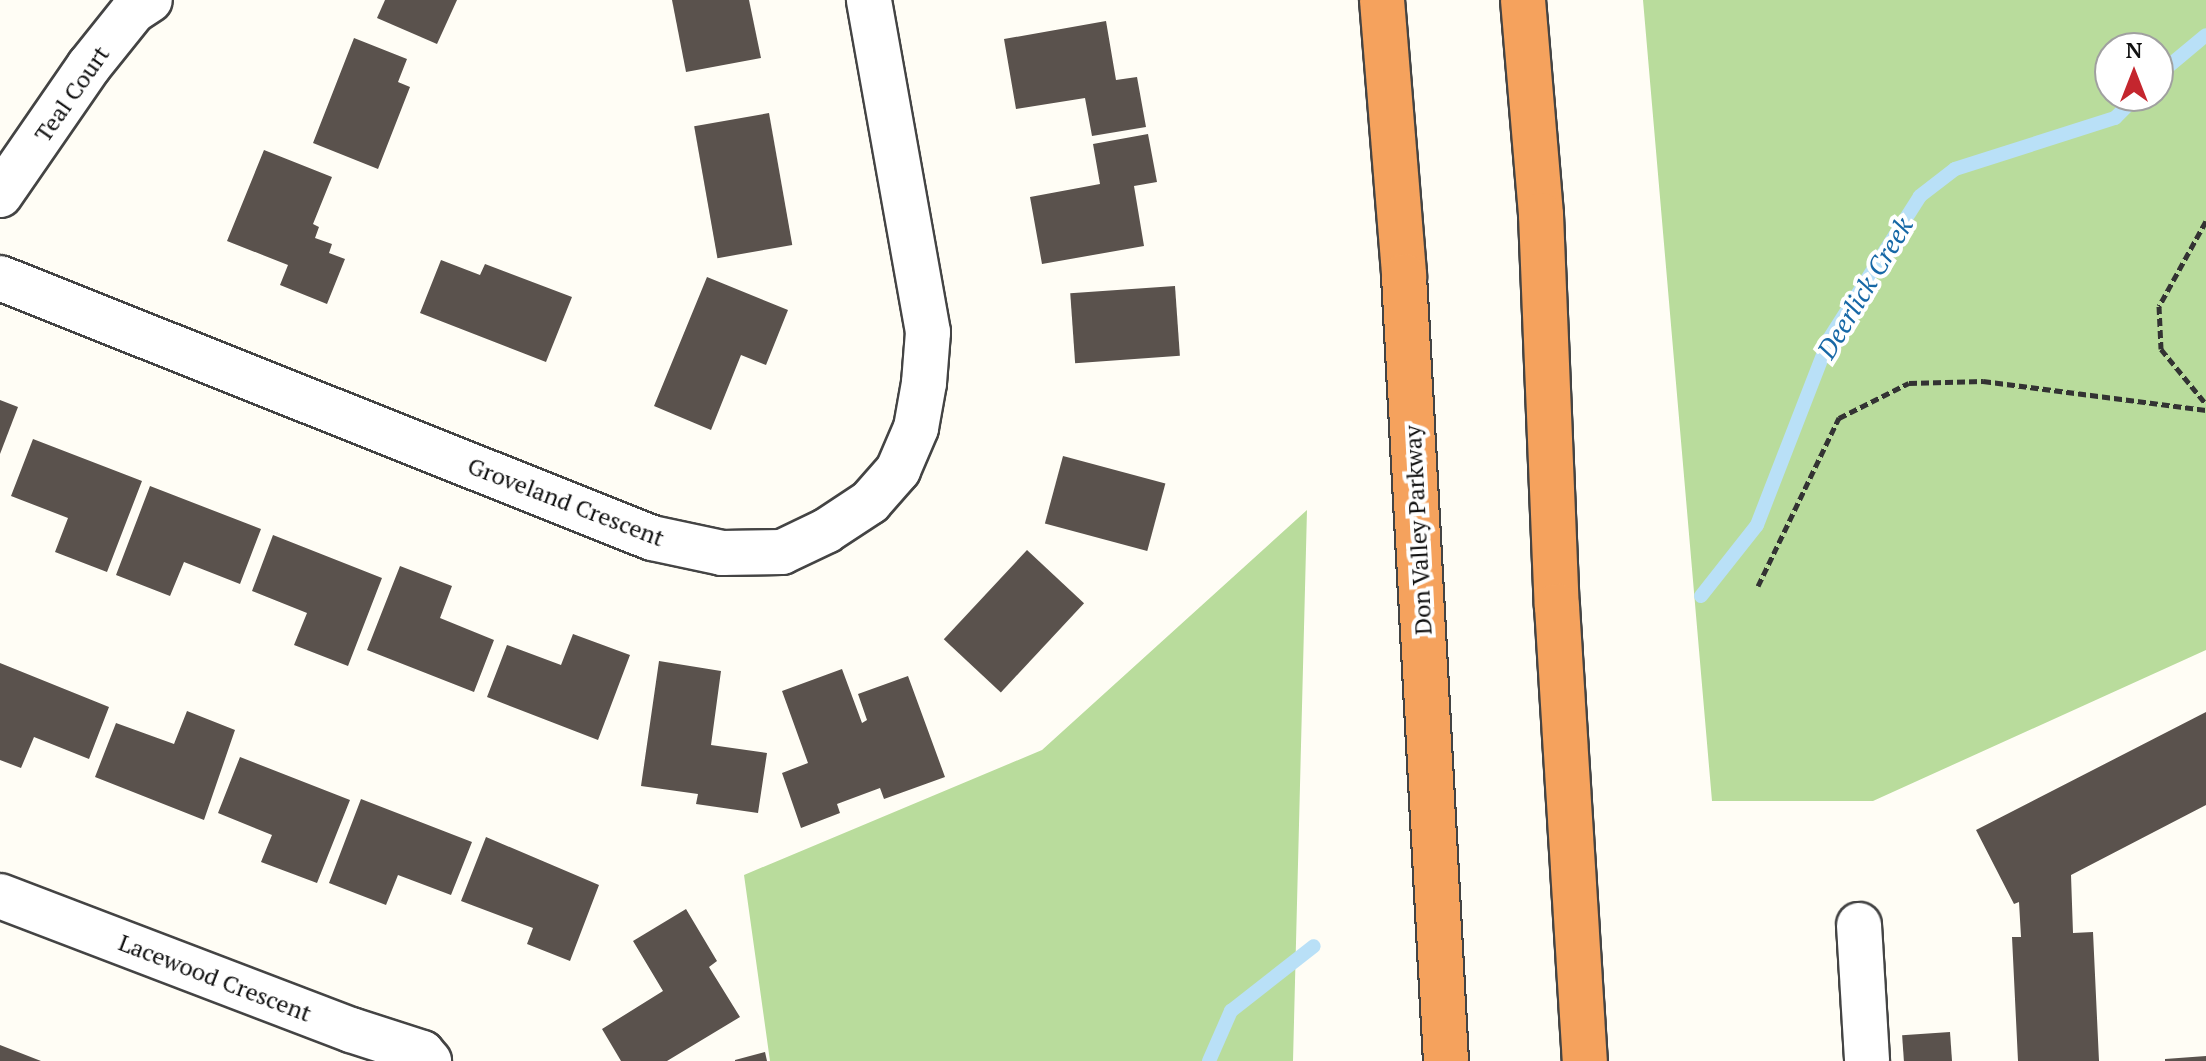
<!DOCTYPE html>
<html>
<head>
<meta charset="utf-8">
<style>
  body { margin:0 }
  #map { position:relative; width:2206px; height:1061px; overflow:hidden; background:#fffdf5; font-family:"PT Serif",serif }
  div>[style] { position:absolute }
  .forest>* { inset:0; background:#b9dc9c }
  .stream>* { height:14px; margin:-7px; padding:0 7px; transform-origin:7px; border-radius:7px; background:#b9e0f7 }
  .building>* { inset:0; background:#5a524d; transform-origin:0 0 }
  .path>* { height:5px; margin-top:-2.5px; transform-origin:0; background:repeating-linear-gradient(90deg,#333 0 8px,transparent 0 12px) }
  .roads { filter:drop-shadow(2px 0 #444) drop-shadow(-2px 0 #444) drop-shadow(0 2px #444) drop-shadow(0 -2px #444) }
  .minor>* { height:44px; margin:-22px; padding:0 22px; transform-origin:22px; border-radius:22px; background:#fff }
  .highway>* { height:44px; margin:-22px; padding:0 22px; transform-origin:22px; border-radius:22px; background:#f5a25d }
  span { translate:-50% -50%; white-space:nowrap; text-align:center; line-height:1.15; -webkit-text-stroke:8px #fff; paint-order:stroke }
  .street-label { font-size:24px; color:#111 }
  .water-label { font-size:26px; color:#1768a6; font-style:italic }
  .north { position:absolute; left:2094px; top:32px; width:80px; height:80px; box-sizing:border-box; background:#fff; border:2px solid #a0a0a0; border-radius:50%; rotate:0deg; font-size:22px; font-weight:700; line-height:32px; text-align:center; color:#111 }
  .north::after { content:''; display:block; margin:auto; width:28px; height:36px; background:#c4262e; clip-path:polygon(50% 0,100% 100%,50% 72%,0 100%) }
</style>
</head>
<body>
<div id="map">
  <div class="forest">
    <i style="clip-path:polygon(evenodd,1643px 0,2206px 0,2206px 650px,1873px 801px,1712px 801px,1643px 0,2158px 48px,2158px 96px,2110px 96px,2110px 48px,2158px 48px)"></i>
    <i style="clip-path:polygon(1307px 510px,1293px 1061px,770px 1061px,744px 875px,1042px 750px)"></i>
  </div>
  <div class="stream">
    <i style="left:2158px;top:75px;width:62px;rotate:-39.8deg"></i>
    <i style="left:1701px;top:596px;width:90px;rotate:-51.7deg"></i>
    <i style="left:1757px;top:525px;width:199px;rotate:-68.8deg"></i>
    <i style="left:1829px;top:339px;width:169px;rotate:-57.5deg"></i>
    <i style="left:1920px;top:196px;width:44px;rotate:-37.6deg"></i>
    <i style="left:1955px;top:169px;width:168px;rotate:-17.7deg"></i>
    <i style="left:2115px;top:118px;width:31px;rotate:-45deg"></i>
    <i style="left:1209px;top:1061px;width:55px;rotate:-66.3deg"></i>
    <i style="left:1231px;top:1011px;width:105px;rotate:-38.1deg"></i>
  </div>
  <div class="building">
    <i style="clip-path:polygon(385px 0,457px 0,437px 44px,377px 18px)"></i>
    <i style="clip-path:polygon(672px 0,749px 0,761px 58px,686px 72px)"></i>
    <i style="clip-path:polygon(1106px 21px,1116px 80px,1137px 77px,1146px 127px,1092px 136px,1085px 98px,1016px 109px,1004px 39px)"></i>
    <i style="clip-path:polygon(354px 38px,407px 59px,398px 82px,410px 87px,378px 169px,313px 143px)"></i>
    <i style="left:769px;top:113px;width:134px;height:76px;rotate:80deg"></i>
    <i style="clip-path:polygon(1148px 134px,1157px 182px,1134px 186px,1144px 246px,1042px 264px,1030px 197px,1100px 184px,1093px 144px)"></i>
    <i style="clip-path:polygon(264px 150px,332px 177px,313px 224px,319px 227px,315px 238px,332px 244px,329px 253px,345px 259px,327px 304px,280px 285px,288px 265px,227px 241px)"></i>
    <i style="clip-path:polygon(441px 260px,480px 275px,485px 264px,572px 297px,546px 362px,420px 313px)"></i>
    <i style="clip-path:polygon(707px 277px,788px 310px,766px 365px,741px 355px,711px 430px,654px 406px)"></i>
    <i style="left:1175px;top:286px;width:70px;height:105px;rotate:86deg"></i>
    <i style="clip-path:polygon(0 400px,18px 407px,0 454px)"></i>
    <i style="clip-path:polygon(33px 439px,142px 481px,107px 572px,55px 552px,68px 518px,11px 496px)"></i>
    <i style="left:1063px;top:456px;width:106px;height:70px;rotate:15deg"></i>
    <i style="clip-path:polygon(150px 486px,261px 529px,240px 584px,184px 562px,170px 596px,116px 575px)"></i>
    <i style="clip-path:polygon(273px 535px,382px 578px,348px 666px,294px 645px,307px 613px,252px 591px)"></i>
    <i style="left:1027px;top:550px;width:78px;height:122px;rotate:43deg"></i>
    <i style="clip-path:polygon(400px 566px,452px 586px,440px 618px,494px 640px,474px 692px,367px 650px)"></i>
    <i style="clip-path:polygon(573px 634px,630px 655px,598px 740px,487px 697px,507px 645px,561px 665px)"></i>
    <i style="clip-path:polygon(659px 661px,721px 671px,711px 745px,767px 753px,758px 813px,696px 804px,698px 794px,641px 786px)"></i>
    <i style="clip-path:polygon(0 663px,109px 707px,89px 759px,34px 737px,21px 768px,0 760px)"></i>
    <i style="clip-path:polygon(842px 669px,862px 723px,867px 720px,858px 694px,908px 676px,945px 777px,884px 799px,880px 788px,837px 804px,840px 813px,801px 828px,782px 773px,808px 763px,782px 691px)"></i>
    <i style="clip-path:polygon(187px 711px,235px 730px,204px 820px,95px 777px,116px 723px,174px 744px)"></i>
    <i style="clip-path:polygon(2206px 712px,2206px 805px,2071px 875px,2073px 933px,2093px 932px,2099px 1061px,2018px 1061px,2012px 937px,2021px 937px,2019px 902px,2014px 904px,1976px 830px)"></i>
    <i style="clip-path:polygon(240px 757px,350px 800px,317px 883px,261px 862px,272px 835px,218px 813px)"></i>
    <i style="clip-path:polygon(361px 799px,472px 842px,451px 895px,398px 875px,386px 905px,329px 883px)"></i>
    <i style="clip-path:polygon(486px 837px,599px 885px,570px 961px,527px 944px,533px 928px,461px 901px)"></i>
    <i style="clip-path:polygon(686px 909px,717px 961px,709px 967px,740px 1017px,667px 1061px,621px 1061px,602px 1029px,663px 991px,633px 941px)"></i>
    <i style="left:1950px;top:1032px;width:29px;height:48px;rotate:86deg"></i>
    <i style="clip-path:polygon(0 1045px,41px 1061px,0 1061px)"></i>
    <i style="clip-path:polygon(765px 1052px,767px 1061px,735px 1061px,735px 1060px)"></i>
    <i style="clip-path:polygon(2206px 1056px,2206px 1061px,2165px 1061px,2165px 1059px)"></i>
  </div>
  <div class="path">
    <i style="left:2206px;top:221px;width:97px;rotate:118.9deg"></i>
    <i style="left:2159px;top:306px;width:43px;rotate:87.3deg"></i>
    <i style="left:2161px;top:349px;width:71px;rotate:50.7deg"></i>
    <i style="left:1758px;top:586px;width:187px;rotate:-64.3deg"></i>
    <i style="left:1839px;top:418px;width:78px;rotate:-26.6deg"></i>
    <i style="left:1909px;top:383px;width:74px;rotate:-1.5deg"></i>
    <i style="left:1983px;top:381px;width:225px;rotate:7.4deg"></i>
  </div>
  <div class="roads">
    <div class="minor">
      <i style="left:0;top:195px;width:157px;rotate:-55.4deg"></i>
      <i style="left:89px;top:66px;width:70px;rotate:-51.3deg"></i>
      <i style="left:133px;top:11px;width:20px;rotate:-33deg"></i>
      <i style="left:0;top:278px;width:702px;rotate:21.74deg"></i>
      <i style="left:652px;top:538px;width:72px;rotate:12.1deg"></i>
      <i style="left:722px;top:553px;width:60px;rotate:-1deg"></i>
      <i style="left:782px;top:552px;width:49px;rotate:-25.5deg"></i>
      <i style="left:826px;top:531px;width:53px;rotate:-33.4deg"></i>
      <i style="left:870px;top:502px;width:43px;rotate:-48.8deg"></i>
      <i style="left:898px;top:470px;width:46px;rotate:-66.8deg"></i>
      <i style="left:916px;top:428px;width:46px;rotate:-79.9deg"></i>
      <i style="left:924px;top:383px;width:51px;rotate:-85.5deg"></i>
      <i style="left:928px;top:332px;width:337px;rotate:-100.1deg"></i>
      <i style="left:0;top:896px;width:376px;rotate:20.9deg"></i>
      <i style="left:351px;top:1030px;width:75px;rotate:17.9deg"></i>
      <i style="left:422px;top:1053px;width:11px;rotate:49deg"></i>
      <i style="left:1859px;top:925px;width:136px;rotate:86.6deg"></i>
    </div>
    <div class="highway">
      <i style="left:1382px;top:0;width:277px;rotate:85.4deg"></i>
      <i style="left:1404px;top:276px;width:786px;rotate:86.94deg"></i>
      <i style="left:1523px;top:0;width:216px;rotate:85.2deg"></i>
      <i style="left:1541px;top:215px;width:391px;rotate:87.7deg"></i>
      <i style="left:1557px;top:606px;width:456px;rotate:86.5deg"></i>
    </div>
  </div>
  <div class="street-label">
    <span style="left:72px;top:94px;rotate:-55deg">Teal Court</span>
    <span style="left:566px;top:502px;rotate:21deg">Groveland Crescent</span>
    <span style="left:1418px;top:530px;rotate:-93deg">Don Valley Parkway</span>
    <span style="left:215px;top:978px;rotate:21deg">Lacewood Crescent</span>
  </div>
  <div class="water-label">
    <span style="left:1865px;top:288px;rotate:-59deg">Deerlick Creek</span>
  </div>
  <div class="north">N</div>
</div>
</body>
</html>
